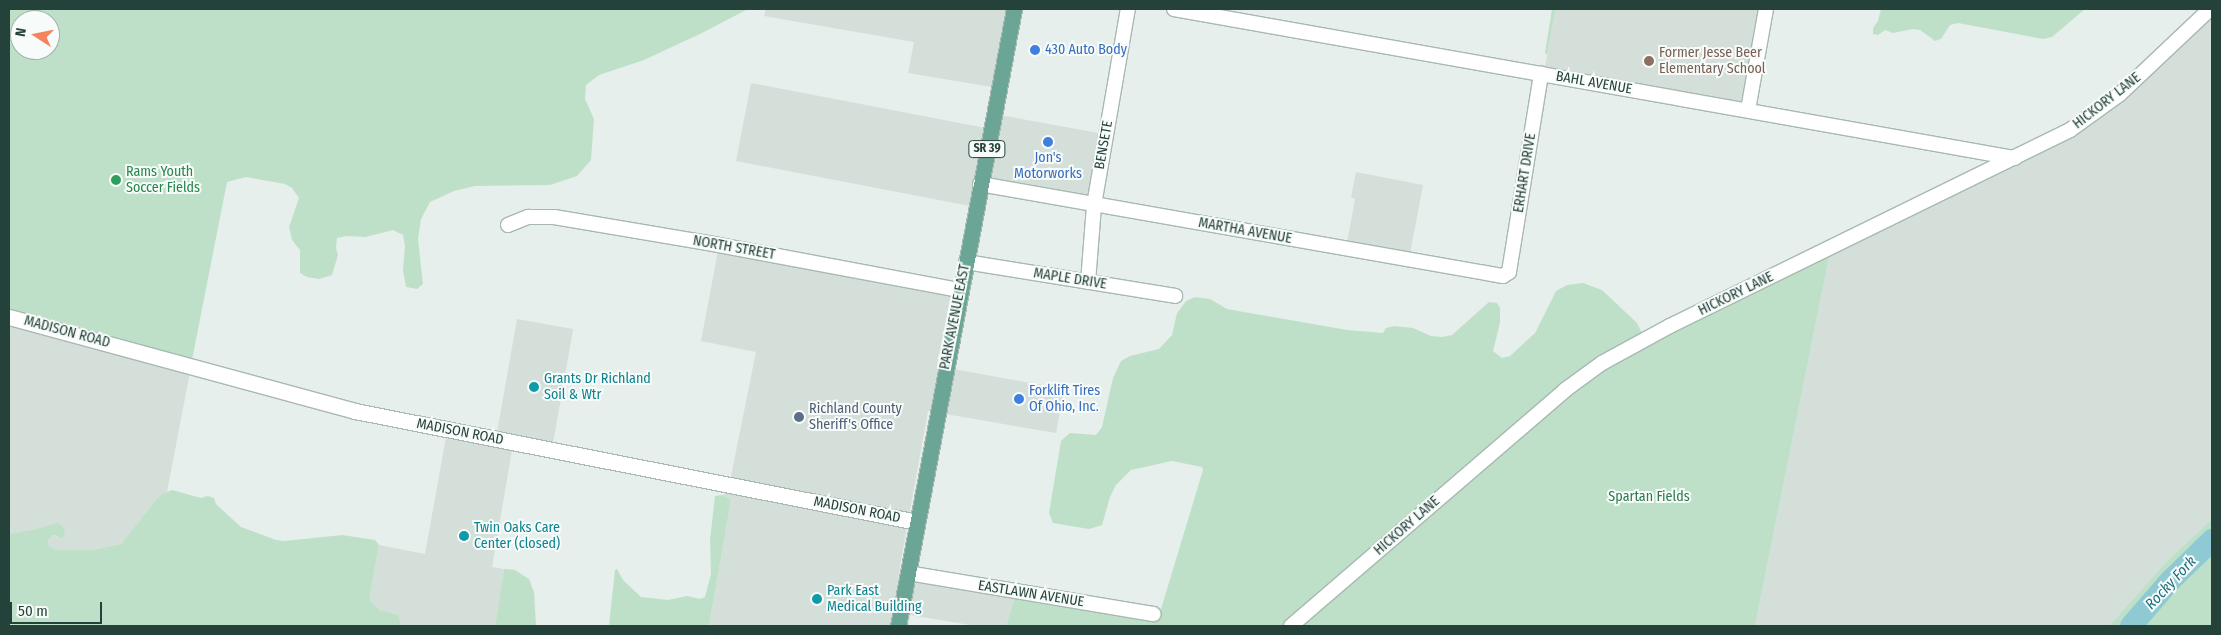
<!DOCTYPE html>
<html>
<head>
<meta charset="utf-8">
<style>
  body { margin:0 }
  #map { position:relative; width:2221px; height:635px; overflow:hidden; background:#e6efeb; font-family:"Fira Sans Condensed",sans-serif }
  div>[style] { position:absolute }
  .built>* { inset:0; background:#d4dfda; transform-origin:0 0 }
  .green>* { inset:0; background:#bfe0c8 }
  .river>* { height:22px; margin:-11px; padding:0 11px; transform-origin:11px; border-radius:11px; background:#8ec9d4 }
  .roads { filter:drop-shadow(1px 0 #a8b8b2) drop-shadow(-1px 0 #a8b8b2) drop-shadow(0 1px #a8b8b2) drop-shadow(0 -1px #a8b8b2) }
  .street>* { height:14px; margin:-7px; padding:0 7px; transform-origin:7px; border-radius:7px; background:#fff }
  .secondary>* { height:15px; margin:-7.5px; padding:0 7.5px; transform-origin:7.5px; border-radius:7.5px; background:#fff }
  .primary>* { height:15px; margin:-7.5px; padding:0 7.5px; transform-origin:7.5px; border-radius:7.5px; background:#6aa596 }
  .dots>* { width:14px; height:14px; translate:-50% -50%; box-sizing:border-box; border:2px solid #f7fbf9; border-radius:50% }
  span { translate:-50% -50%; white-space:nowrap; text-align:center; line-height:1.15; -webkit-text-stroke:4px #f7fbf9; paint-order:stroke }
  .shield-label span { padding:1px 4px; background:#f7fbf9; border:1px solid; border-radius:4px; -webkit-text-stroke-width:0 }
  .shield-label { font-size:12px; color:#24423a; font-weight:700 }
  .shop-label { font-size:14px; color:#366cbe }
  .left { translate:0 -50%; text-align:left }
  .education-label { font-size:14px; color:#785e54 }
  .street-label { font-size:14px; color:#24423a }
  .leisure-label { font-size:14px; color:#27864d }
  .culture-label { font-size:14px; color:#0d838f }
  .service-label { font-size:14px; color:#4e5e75 }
  .park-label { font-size:14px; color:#2d7a4b }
  .water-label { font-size:15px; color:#1c6f80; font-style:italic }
  .frame { position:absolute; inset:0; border:10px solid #24423a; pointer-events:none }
  .north { position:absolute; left:10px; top:10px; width:50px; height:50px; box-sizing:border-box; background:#f7fbf9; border:1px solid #a3b1ad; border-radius:50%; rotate:281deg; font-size:14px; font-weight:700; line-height:20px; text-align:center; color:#24423a }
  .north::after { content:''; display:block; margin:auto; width:18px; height:22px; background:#f4845f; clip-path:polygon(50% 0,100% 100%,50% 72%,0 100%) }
  .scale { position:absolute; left:10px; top:602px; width:92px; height:22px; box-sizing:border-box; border:2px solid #24423a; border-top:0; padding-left:6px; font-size:15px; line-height:18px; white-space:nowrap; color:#24423a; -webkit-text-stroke:4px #f7fbf9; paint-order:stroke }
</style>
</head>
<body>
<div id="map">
  <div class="built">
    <i style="clip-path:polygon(766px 9px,1007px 9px,992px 87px,908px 73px,914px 42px,764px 16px)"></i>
    <i style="clip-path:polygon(1556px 9px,1763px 9px,1746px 103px,1545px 67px)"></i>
    <i style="clip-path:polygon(2212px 15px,2212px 519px,2166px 562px,2109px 626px,1755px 626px,1829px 257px,2079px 132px,2117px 105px)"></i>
    <i style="clip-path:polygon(751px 83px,996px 130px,1000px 115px,1104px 134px,1093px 199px,975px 178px,970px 206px,736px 161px)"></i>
    <i style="clip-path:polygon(1356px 172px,1423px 185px,1410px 254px,1347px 243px,1355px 199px,1351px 197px)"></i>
    <i style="clip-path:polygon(718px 251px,951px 293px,937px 366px,1064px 389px,1056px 433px,928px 411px,898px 577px,1015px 596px,1006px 626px,976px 626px,910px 615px,908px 626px,709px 626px,731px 500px,723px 495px,728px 491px,756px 352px,701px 341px)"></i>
    <i style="left:517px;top:319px;width:57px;height:115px;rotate:10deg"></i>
    <i style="clip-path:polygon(9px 323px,190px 372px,167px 492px,155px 501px,121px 544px,92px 550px,57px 550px,49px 546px,48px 540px,53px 535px,57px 537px,56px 523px,36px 529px,9px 534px)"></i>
    <i style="clip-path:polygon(446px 437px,512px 450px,492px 567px,504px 569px,495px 626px,401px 626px,399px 615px,380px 610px,371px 602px,370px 594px,379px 545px,425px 554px)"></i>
  </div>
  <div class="green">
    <i style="clip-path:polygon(evenodd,9px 9px,748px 9px,702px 33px,644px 60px,599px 75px,586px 85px,585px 99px,594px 119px,591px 160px,577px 176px,550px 185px,475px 186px,454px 191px,430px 202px,421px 219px,418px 239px,423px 284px,417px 289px,406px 287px,403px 270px,405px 246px,403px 235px,393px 230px,365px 237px,346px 236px,337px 238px,336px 248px,338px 255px,332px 275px,319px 279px,307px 277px,300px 273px,300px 250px,292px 240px,289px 227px,299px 198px,292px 188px,285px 184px,246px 177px,227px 182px,192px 360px,9px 309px,9px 9px,20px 20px,50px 20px,50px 50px,20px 50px,20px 20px)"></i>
    <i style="clip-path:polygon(1552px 9px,1556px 9px,1547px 55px,1545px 53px)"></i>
    <i style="clip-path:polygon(1881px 9px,2085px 9px,2052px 37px,2043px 39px,1958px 23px,1950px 25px,1941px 39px,1935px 41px,1920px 30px,1913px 29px,1893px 33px,1885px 30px,1878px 35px,1873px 34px,1873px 28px,1878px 21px)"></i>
    <i style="clip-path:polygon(1829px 257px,1755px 626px,1300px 626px,1570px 393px,1611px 363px,1648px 343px)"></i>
    <i style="clip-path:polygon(1583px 283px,1602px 290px,1637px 323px,1642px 333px,1607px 353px,1517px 425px,1281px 626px,1006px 626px,1015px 596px,1158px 619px,1203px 470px,1202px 467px,1172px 461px,1131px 470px,1116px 485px,1110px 497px,1102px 525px,1096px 527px,1089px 529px,1053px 523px,1049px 513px,1061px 441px,1070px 433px,1096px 435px,1102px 427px,1113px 378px,1121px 361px,1130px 356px,1159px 349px,1172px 335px,1177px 313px,1186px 301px,1195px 297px,1210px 299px,1227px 309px,1347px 330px,1383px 333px,1386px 328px,1394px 326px,1413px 328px,1431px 336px,1442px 337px,1452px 335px,1489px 302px,1497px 303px,1500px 308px,1500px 323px,1493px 351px,1502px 358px,1510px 356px,1535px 333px,1556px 291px,1567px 285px)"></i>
    <i style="clip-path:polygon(172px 490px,201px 498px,208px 496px,214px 498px,216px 504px,241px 527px,276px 540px,285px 541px,342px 535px,375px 540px,379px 545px,370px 594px,371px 602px,380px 610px,399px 615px,401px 626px,9px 626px,9px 534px,36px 529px,56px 523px,61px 525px,65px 531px,63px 538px,53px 535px,48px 540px,49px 546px,57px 550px,92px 550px,121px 544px,155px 501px,162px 494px)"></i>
    <i style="clip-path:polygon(723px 495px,731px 500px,709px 626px,609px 626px,615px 570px,617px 569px,623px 580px,641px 597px,668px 600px,687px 596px,700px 599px,705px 597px,711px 574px,710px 540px,715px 496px)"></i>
    <i style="clip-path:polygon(2212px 519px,2212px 626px,2109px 626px,2166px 562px)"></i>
    <i style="clip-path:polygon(504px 569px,515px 570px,529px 579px,534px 592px,536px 626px,495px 626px)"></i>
  </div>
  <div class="river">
    <i style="left:2131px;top:626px;width:60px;rotate:-49.1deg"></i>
    <i style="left:2170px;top:581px;width:59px;rotate:-44.3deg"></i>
  </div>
  <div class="roads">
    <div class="street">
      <i style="left:1174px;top:9px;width:854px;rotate:10.05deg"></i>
      <i style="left:1748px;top:110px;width:103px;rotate:-79.9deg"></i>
      <i style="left:980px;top:184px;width:531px;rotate:9.98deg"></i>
      <i style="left:1503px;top:276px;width:7px;rotate:-34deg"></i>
      <i style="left:1509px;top:272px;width:201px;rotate:-80.8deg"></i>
      <i style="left:508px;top:225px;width:22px;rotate:-22deg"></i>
      <i style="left:528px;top:217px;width:26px"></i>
      <i style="left:554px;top:217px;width:156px;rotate:9.6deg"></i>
      <i style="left:708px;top:243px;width:256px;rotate:10.6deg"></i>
      <i style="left:966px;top:262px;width:212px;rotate:9.2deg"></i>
      <i style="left:1088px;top:282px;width:77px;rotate:-85.5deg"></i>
      <i style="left:1094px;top:205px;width:199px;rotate:-80.2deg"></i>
      <i style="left:908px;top:573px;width:249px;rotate:9.5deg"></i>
      <i style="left:1291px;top:626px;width:362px;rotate:-40.7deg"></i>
      <i style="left:1565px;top:390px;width:46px;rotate:-36.1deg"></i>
      <i style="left:1602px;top:363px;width:77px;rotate:-28.6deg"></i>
      <i style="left:1670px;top:326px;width:445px;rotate:-26.1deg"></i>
      <i style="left:2070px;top:130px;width:62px;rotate:-35.8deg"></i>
      <i style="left:2120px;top:94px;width:124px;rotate:-43.4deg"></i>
    </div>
    <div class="secondary">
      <i style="left:9px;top:317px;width:359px;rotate:15.2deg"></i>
      <i style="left:355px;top:411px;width:573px;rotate:11.17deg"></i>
    </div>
    <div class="primary">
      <i style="left:898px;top:626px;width:628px;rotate:-79.35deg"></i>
    </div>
  </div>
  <div class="dots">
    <i style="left:1035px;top:50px;background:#3f7fe0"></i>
    <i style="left:1649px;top:61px;background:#8d6e63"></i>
    <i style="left:1048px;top:142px;background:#3f7fe0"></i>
    <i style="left:116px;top:180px;background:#2e9e5b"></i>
    <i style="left:534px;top:387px;background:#0f9aa8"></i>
    <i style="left:1019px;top:399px;background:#3f7fe0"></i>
    <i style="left:799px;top:417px;background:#5c6f8a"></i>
    <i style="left:464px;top:536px;background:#0f9aa8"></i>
    <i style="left:817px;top:599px;background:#0f9aa8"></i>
  </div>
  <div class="shield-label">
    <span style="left:987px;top:149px">SR 39</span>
  </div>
  <div class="shop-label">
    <span class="left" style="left:1045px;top:50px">430 Auto Body</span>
    <span style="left:1048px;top:166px">Jon's<br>Motorworks</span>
    <span class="left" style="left:1029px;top:399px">Forklift Tires<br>Of Ohio, Inc.</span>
  </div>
  <div class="education-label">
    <span class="left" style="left:1659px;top:61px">Former Jesse Beer<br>Elementary School</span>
  </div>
  <div class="street-label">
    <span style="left:1594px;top:83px;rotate:10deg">BAHL AVENUE</span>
    <span style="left:2107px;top:101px;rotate:-38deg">HICKORY LANE</span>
    <span style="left:1104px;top:145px;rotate:-80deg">BENSETE</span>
    <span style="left:1525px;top:173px;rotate:-81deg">ERHART DRIVE</span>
    <span style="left:1245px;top:231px;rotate:10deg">MARTHA AVENUE</span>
    <span style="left:734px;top:248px;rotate:10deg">NORTH STREET</span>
    <span style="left:1070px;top:279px;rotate:9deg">MAPLE DRIVE</span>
    <span style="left:1736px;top:294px;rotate:-26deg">HICKORY LANE</span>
    <span style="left:955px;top:317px;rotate:-79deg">PARK AVENUE EAST</span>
    <span style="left:67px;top:332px;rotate:15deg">MADISON ROAD</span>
    <span style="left:460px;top:432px;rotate:11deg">MADISON ROAD</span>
    <span style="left:857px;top:510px;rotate:11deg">MADISON ROAD</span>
    <span style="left:1407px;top:526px;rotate:-41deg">HICKORY LANE</span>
    <span style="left:1031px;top:594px;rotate:9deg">EASTLAWN AVENUE</span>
  </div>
  <div class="leisure-label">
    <span class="left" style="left:126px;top:180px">Rams Youth<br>Soccer Fields</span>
  </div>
  <div class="culture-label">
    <span class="left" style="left:544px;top:387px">Grants Dr Richland<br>Soil &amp; Wtr</span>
    <span class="left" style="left:474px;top:536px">Twin Oaks Care<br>Center (closed)</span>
    <span class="left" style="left:827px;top:599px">Park East<br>Medical Building</span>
  </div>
  <div class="service-label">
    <span class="left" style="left:809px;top:417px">Richland County<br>Sheriff's Office</span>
  </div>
  <div class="park-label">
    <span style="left:1649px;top:497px">Spartan Fields</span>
  </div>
  <div class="water-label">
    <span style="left:2171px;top:583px;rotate:-47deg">Rocky Fork</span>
  </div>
  <div class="frame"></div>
  <div class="north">N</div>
  <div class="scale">50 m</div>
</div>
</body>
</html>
